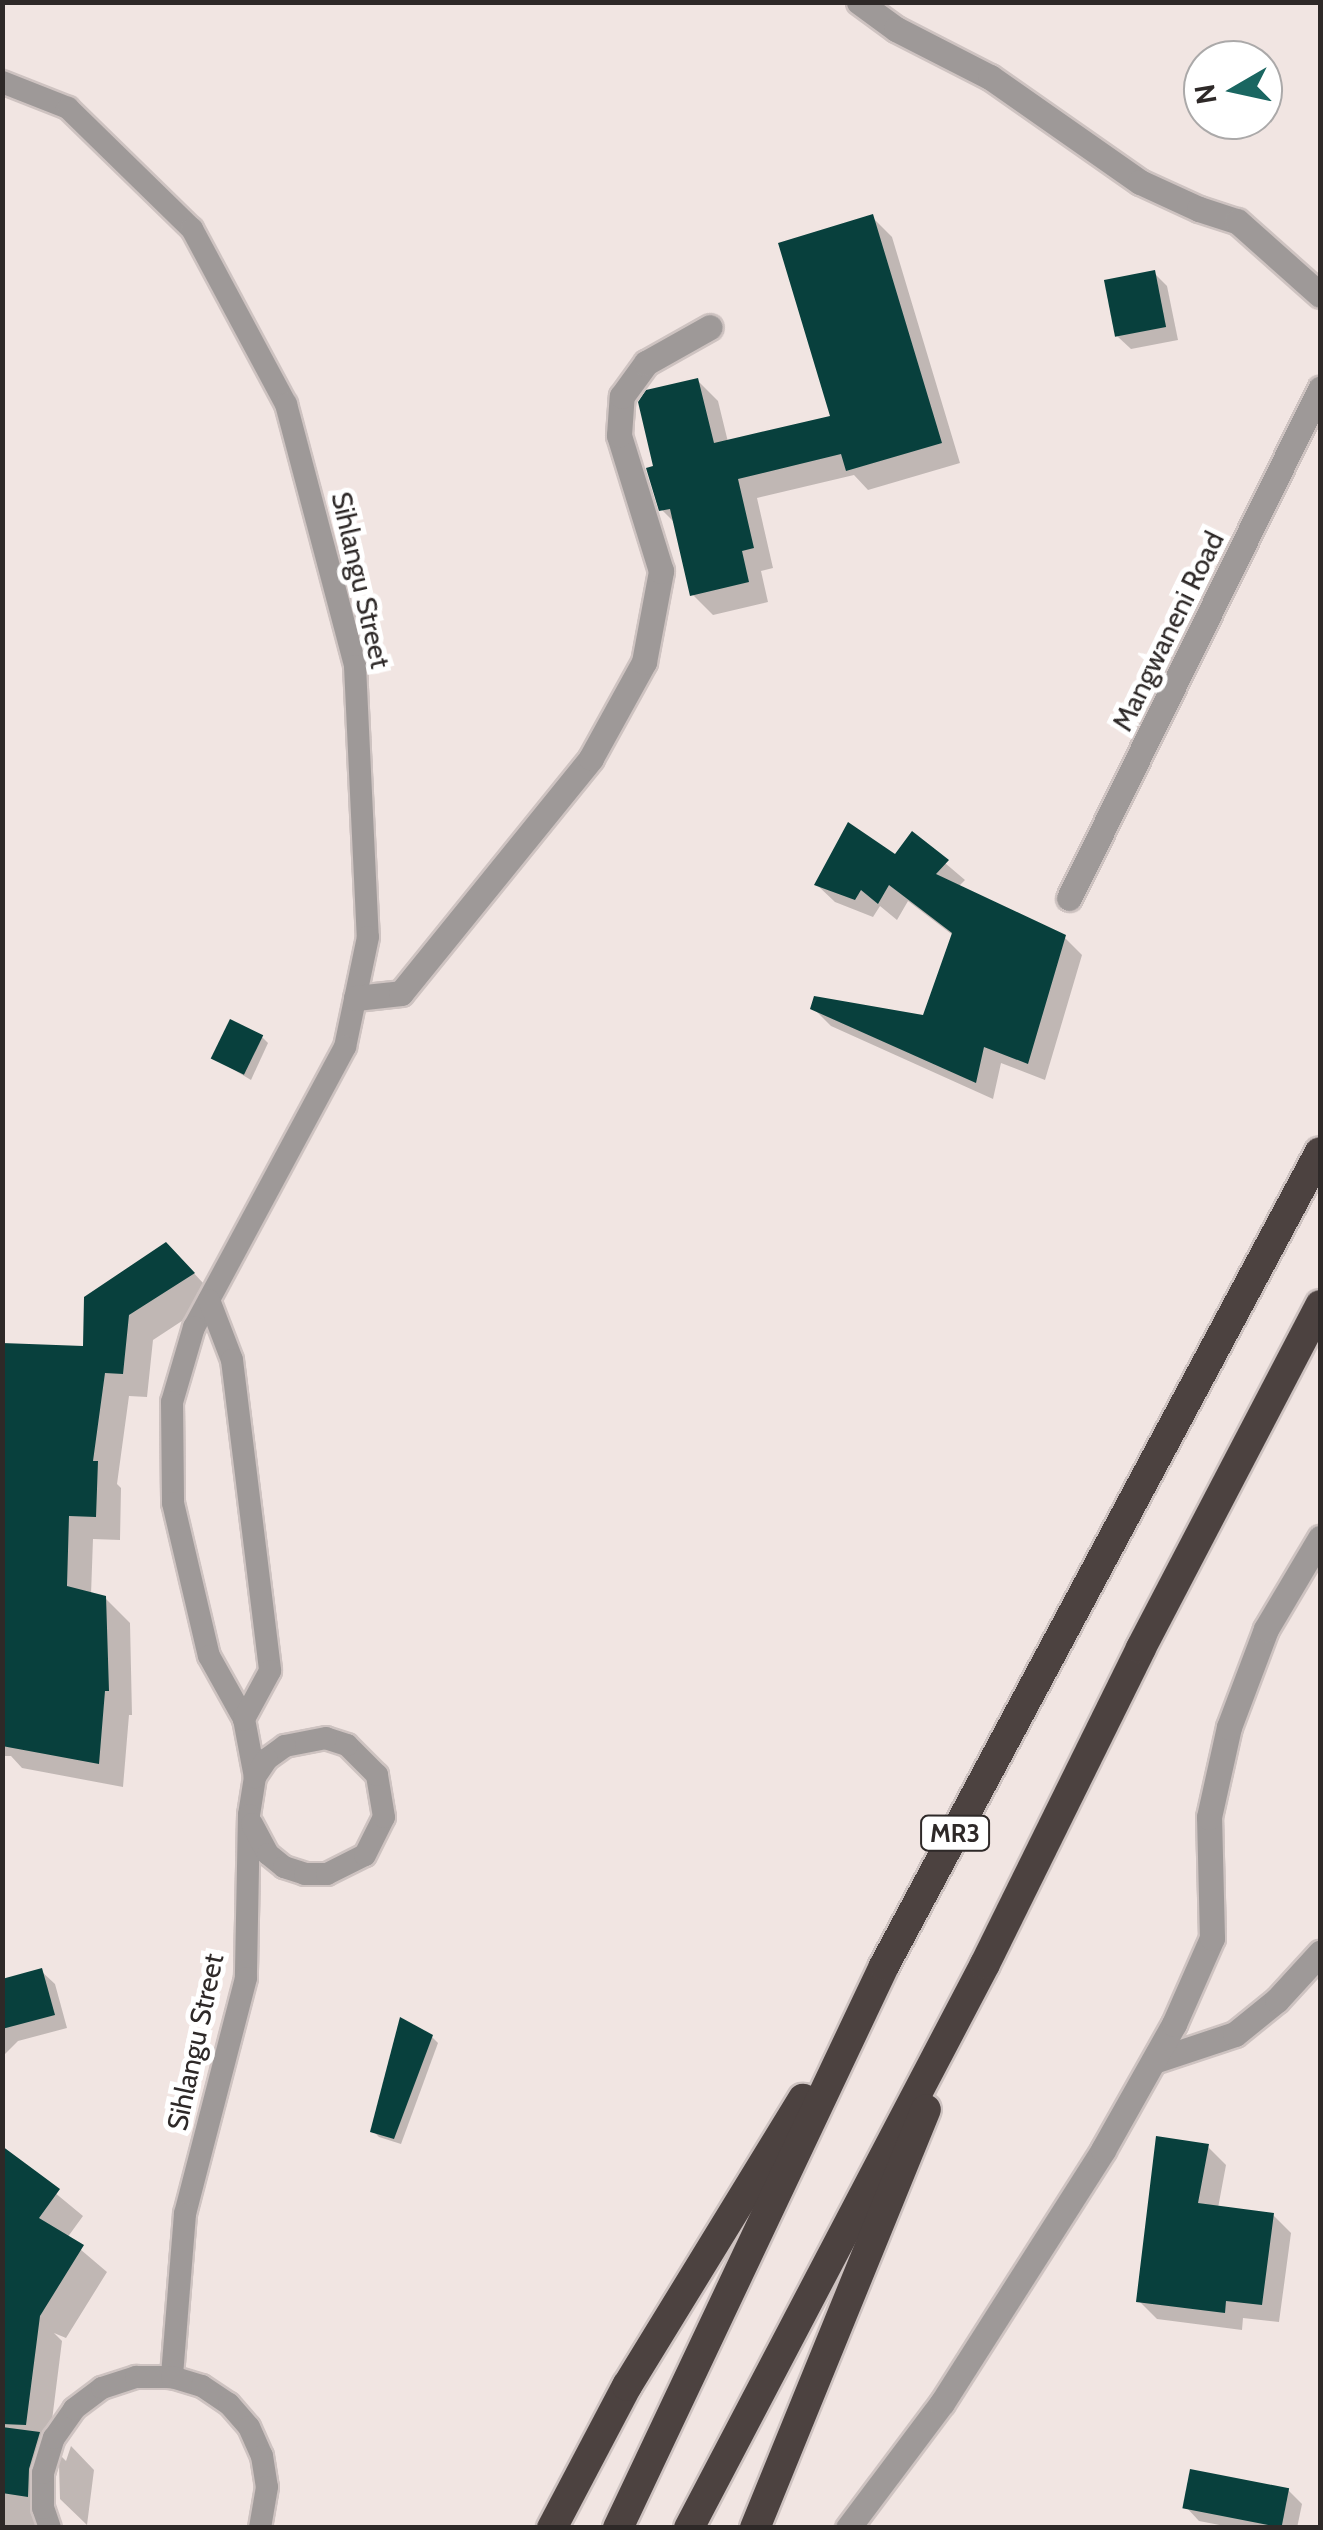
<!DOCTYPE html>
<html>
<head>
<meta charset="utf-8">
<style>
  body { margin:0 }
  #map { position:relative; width:1323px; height:2530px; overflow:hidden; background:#f1e5e2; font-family:Cabin,sans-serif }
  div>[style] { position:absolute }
  .shadow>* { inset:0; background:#0003 }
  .building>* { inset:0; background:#08403d; transform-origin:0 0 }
  .roads { filter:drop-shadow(2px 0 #cec3c1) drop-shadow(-2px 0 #cec3c1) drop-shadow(0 2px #cec3c1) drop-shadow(0 -2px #cec3c1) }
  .service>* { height:22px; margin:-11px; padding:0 11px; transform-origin:11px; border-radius:11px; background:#9e9998 }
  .minor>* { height:25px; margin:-12.5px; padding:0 12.5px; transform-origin:12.5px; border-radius:12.5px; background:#9e9998 }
  .motorway>* { height:30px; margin:-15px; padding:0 15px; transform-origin:15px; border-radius:15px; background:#4c4240 }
  span { translate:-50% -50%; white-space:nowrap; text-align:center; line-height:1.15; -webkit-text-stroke:10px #fff; paint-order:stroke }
  .shield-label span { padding:2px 8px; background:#fff; border:2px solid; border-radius:8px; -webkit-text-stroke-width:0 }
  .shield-label { font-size:25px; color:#2e2928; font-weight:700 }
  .street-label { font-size:28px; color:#2e2928 }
  .frame { position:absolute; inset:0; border:5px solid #2e2928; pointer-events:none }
  .north { position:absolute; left:1183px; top:40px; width:100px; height:100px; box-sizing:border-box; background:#fff; border:2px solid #aba9a9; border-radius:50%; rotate:261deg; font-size:28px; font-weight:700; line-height:40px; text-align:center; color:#2e2928 }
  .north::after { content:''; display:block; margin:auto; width:35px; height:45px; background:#1a6661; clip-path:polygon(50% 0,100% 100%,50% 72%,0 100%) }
</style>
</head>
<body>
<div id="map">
  <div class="shadow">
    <i style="clip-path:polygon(872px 217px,892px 237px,960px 463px,868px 490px,854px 475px,757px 498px,773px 568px,761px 571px,768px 602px,713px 615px,693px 595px,676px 524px,662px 510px,656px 468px,698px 381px,718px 401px,728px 442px,833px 417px)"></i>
    <i style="clip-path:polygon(1154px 273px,1167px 286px,1178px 340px,1131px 349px,1117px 336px)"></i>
    <i style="clip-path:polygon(912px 835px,965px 880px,958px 887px,1064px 937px,1082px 955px,1045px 1080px,1001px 1063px,993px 1099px,831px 1026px,813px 1008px,925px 1018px,954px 936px,908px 901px,897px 920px,880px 906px,873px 917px,835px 902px,817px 885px,895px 858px)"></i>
    <i style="clip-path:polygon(262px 1037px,268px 1043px,251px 1080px,214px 1058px)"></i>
    <i style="clip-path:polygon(190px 1269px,217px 1298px,153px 1340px,147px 1397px,129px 1396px,117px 1484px,121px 1488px,120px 1540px,93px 1539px,91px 1595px,105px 1598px,130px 1623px,132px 1715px,129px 1715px,123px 1787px,22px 1768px,11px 1756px,2px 1756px,2px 1345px,86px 1348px,86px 1298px)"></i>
    <i style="clip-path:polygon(41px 1971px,55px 1984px,67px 2028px,18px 2041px,2px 2057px,2px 1981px)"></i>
    <i style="clip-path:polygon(432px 2037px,438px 2043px,401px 2144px,379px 2137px,373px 2131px)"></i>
    <i style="clip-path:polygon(1208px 2147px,1226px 2165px,1218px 2208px,1273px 2215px,1291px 2233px,1279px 2322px,1243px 2318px,1242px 2330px,1157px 2319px,1139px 2301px)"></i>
    <i style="clip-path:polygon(2px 2149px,83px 2216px,67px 2238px,107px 2272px,66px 2338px,54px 2333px,62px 2341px,49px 2444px,66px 2461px,71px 2446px,94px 2470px,87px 2525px,60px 2499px,59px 2465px,42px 2528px,2px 2528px)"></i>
    <i style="clip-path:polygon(1288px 2490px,1302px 2504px,1297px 2528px,1235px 2528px,1199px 2521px,1186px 2507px)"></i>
  </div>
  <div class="building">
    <i style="clip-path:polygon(873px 214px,942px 443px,846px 471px,841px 454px,738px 479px,754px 548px,742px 551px,749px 582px,690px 596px,670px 509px,659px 511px,646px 468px,653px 466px,638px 402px,646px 390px,698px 378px,714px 443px,830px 416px,778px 243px)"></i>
    <i style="left:1155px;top:270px;width:58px;height:52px;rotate:79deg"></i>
    <i style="clip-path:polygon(848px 822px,895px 854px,912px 831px,949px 860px,936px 874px,1066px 935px,1028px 1064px,984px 1047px,976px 1083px,810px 1009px,814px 996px,923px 1015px,952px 933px,889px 885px,878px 904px,861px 890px,855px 900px,814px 885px)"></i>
    <i style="left:230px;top:1019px;width:37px;height:44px;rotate:26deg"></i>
    <i style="clip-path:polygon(166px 1242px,195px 1273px,129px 1315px,123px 1374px,105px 1373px,93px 1461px,98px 1461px,96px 1517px,69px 1516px,67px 1586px,106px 1596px,109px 1691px,105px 1691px,99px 1764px,2px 1746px,2px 1343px,83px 1346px,84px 1297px)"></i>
    <i style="clip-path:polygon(42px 1968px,55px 2015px,2px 2029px,2px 1979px)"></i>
    <i style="clip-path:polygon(400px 2017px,433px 2035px,394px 2139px,370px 2132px)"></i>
    <i style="clip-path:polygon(1156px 2136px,1209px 2144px,1198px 2203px,1274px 2213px,1262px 2305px,1226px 2301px,1225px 2313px,1136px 2302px)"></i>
    <i style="clip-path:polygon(2px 2146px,60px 2189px,39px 2218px,84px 2245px,40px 2316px,26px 2425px,2px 2424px)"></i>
    <i style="clip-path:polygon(2px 2427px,40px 2432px,29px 2469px,28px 2497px,2px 2493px)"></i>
    <i style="left:1190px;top:2469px;width:101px;height:40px;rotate:11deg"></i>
  </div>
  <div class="roads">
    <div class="service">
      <i style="left:2px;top:82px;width:71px;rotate:21.5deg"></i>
      <i style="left:68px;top:108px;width:173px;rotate:44.3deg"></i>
      <i style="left:192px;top:229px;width:199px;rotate:61.8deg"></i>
      <i style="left:286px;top:404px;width:271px;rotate:75.2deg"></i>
      <i style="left:355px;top:666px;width:271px;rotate:87.3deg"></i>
      <i style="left:368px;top:937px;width:112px;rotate:101.8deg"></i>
      <i style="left:345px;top:1047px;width:318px;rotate:118.3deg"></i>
      <i style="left:194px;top:1327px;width:78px;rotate:106.3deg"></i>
      <i style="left:172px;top:1402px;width:101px;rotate:89.4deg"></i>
      <i style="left:173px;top:1503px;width:157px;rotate:76.8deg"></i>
      <i style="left:209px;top:1656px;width:72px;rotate:60.9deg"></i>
      <i style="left:244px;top:1719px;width:59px;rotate:79.3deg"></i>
      <i style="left:255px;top:1777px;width:38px;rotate:99deg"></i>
      <i style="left:249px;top:1815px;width:163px;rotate:91.1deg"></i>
      <i style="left:246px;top:1978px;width:244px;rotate:104.5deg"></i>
      <i style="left:185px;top:2214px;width:164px;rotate:94.6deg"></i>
      <i style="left:209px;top:1300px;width:64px;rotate:69deg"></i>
      <i style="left:232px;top:1360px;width:313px;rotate:83deg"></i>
      <i style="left:270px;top:1671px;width:55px;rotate:118.4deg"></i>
      <i style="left:252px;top:1824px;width:34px;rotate:62deg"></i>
      <i style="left:268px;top:1854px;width:21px;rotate:39deg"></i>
      <i style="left:284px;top:1867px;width:22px;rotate:18deg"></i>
      <i style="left:305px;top:1874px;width:22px"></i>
      <i style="left:327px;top:1874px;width:42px;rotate:-26.6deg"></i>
      <i style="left:365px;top:1855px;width:42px;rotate:-63.4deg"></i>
      <i style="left:384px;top:1817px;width:43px;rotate:-99.5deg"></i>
      <i style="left:377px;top:1775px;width:42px;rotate:-135deg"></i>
      <i style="left:347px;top:1745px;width:22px;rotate:-162deg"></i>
      <i style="left:326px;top:1738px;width:42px;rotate:169deg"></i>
      <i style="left:285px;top:1746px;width:22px;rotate:144deg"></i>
      <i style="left:267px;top:1759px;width:22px;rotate:124deg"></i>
      <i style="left:50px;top:2528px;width:21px;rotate:-109deg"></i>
      <i style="left:43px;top:2508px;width:35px;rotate:-90deg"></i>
      <i style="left:43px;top:2473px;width:37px;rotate:-73deg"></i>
      <i style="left:54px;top:2438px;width:35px;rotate:-55deg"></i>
      <i style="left:74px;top:2409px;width:35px;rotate:-37deg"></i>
      <i style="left:102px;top:2388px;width:36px;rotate:-18deg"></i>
      <i style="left:136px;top:2377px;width:36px"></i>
      <i style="left:172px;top:2377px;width:31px;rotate:17deg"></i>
      <i style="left:202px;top:2386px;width:32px;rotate:34deg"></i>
      <i style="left:229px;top:2404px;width:30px;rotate:49deg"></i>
      <i style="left:249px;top:2427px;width:32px;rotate:66deg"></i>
      <i style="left:262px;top:2456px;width:31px;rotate:81deg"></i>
      <i style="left:267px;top:2487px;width:42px;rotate:99.7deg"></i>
    </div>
    <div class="minor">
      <i style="left:859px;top:2px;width:46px;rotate:36.1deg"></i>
      <i style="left:896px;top:29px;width:106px;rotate:27.1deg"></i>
      <i style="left:990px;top:77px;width:183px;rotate:35deg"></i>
      <i style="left:1140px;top:182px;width:65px;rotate:24.6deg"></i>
      <i style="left:1199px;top:209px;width:40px;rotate:18deg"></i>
      <i style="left:1237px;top:221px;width:111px;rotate:41.7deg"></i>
      <i style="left:1069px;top:898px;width:568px;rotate:-63.75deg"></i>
      <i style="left:356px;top:998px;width:45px;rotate:-6.3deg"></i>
      <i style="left:401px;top:993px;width:302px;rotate:-51deg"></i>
      <i style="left:591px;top:758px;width:110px;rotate:-61.1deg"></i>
      <i style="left:644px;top:662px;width:93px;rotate:-79.4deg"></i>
      <i style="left:661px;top:571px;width:142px;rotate:-107.2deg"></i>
      <i style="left:619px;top:435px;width:39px;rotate:-86deg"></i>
      <i style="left:622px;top:396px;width:41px;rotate:-54deg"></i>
      <i style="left:646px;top:363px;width:73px;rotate:-29.4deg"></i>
      <i style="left:1154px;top:2061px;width:85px;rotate:-18.4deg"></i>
      <i style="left:1235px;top:2034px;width:54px;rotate:-39deg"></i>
      <i style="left:1277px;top:2000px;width:64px;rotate:-47.5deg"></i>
      <i style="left:848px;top:2528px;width:156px;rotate:-53.1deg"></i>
      <i style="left:942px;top:2403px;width:300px;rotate:-57.5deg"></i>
      <i style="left:1103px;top:2150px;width:145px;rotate:-60.6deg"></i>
      <i style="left:1174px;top:2024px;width:94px;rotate:-66.2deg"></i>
      <i style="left:1212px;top:1938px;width:121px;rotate:-91.4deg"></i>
      <i style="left:1209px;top:1817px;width:92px;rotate:-77.5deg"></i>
      <i style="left:1229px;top:1727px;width:105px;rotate:-69.3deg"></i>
      <i style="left:1266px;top:1629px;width:106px;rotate:-59.3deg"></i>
    </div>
    <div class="motorway">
      <i style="left:552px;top:2528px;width:161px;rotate:-62.2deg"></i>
      <i style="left:627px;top:2386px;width:337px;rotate:-58.5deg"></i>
      <i style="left:618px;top:2528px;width:622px;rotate:-64.67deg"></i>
      <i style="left:884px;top:1966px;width:923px;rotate:-61.83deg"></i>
      <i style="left:689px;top:2528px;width:637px;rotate:-62.31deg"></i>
      <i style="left:985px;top:1964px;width:352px;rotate:-63.7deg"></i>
      <i style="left:1141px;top:1648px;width:387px;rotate:-62.4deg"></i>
      <i style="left:755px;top:2528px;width:452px;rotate:-67.8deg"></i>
    </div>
  </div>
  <div class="shield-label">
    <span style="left:955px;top:1833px">MR3</span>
  </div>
  <div class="street-label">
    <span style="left:361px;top:580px;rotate:77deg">Sihlangu Street</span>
    <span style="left:1168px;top:631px;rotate:-64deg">Mangwaneni Road</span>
    <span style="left:195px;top:2042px;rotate:-78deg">Sihlangu Street</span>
  </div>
  <div class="frame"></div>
  <div class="north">N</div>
</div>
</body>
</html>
